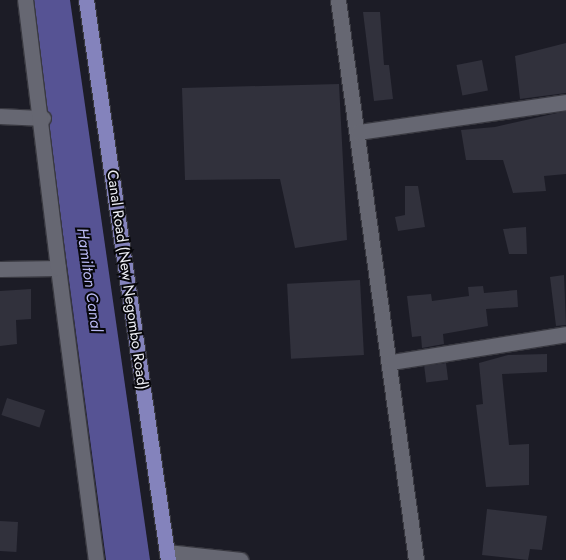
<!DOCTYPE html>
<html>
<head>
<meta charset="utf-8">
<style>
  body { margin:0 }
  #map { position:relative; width:566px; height:560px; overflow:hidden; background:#1c1c26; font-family:Jost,sans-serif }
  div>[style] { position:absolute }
  .water>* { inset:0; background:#565394 }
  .building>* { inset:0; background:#31313c; transform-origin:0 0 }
  .roads { filter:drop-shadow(1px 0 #393941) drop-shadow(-1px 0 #393941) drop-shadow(0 1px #393941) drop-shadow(0 -1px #393941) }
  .minor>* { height:15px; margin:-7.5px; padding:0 7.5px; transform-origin:7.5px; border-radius:7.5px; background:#666772 }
  .major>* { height:15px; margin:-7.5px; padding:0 7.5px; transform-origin:7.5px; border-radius:7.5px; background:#8483bc }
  span { translate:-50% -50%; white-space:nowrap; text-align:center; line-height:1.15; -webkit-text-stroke:4px #07070b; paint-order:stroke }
  .street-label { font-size:15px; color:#ebecf3 }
  .water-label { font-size:16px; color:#b8b8f1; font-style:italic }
</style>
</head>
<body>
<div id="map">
  <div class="water">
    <i style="clip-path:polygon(32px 0,70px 0,150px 560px,106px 560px)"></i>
  </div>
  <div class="building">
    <i style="clip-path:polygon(363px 12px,380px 12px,384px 65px,389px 65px,393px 99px,374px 101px)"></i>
    <i style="clip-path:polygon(566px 43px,566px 93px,520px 99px,515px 56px)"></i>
    <i style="left:482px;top:60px;width:31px;height:26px;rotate:79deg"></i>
    <i style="clip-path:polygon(339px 84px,347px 240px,295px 248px,280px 179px,185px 180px,182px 88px)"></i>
    <i style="clip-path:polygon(566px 111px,566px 174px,544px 176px,546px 191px,513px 193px,503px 160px,466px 160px,461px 130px,495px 127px)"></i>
    <i style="clip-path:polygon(405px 186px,418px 186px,425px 227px,398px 231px,395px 217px,405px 215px)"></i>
    <i style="clip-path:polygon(526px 227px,527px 254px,509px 254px,503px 229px)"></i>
    <i style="clip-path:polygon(564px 275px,566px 325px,556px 326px,550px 277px)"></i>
    <i style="left:360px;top:280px;width:75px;height:73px;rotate:87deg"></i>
    <i style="clip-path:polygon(483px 286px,484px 293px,517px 290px,518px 307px,486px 309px,488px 326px,443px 334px,444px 344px,422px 348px,421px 336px,412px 337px,407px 296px,431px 294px,432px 301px,469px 296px,468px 287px)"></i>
    <i style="clip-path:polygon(31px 289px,31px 319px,16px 320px,17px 344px,0 346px,0 291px)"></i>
    <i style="clip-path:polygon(547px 354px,547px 372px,502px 374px,509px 445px,529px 444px,529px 485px,486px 487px,476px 405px,483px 404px,479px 363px,508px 355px)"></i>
    <i style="left:446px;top:363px;width:17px;height:22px;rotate:83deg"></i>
    <i style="left:7px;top:398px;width:40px;height:18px;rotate:18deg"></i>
    <i style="clip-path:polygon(487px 509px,547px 516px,542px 550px,530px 549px,528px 560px,482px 555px)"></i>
    <i style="left:0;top:521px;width:18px;height:30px;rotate:3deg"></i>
  </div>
  <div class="roads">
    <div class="minor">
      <i style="left:338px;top:0;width:565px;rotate:82.07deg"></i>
      <i style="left:0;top:116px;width:43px;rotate:2.7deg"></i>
      <i style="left:358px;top:132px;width:210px;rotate:-8.2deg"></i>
      <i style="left:58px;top:268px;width:294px;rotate:82.6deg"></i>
      <i style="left:0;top:269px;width:58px;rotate:-1deg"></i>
      <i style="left:58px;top:268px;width:270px;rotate:-97deg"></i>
      <i style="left:392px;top:362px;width:176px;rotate:-9.1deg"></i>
      <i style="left:167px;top:552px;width:74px;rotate:6.2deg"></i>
    </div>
    <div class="major">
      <i style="left:86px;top:0;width:566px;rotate:81.67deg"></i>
    </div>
  </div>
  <div class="street-label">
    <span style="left:127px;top:280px;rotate:82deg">Canal Road (New Negombo Road)</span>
  </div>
  <div class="water-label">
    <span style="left:89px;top:280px;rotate:82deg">Hamilton Canal</span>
  </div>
</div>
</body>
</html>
